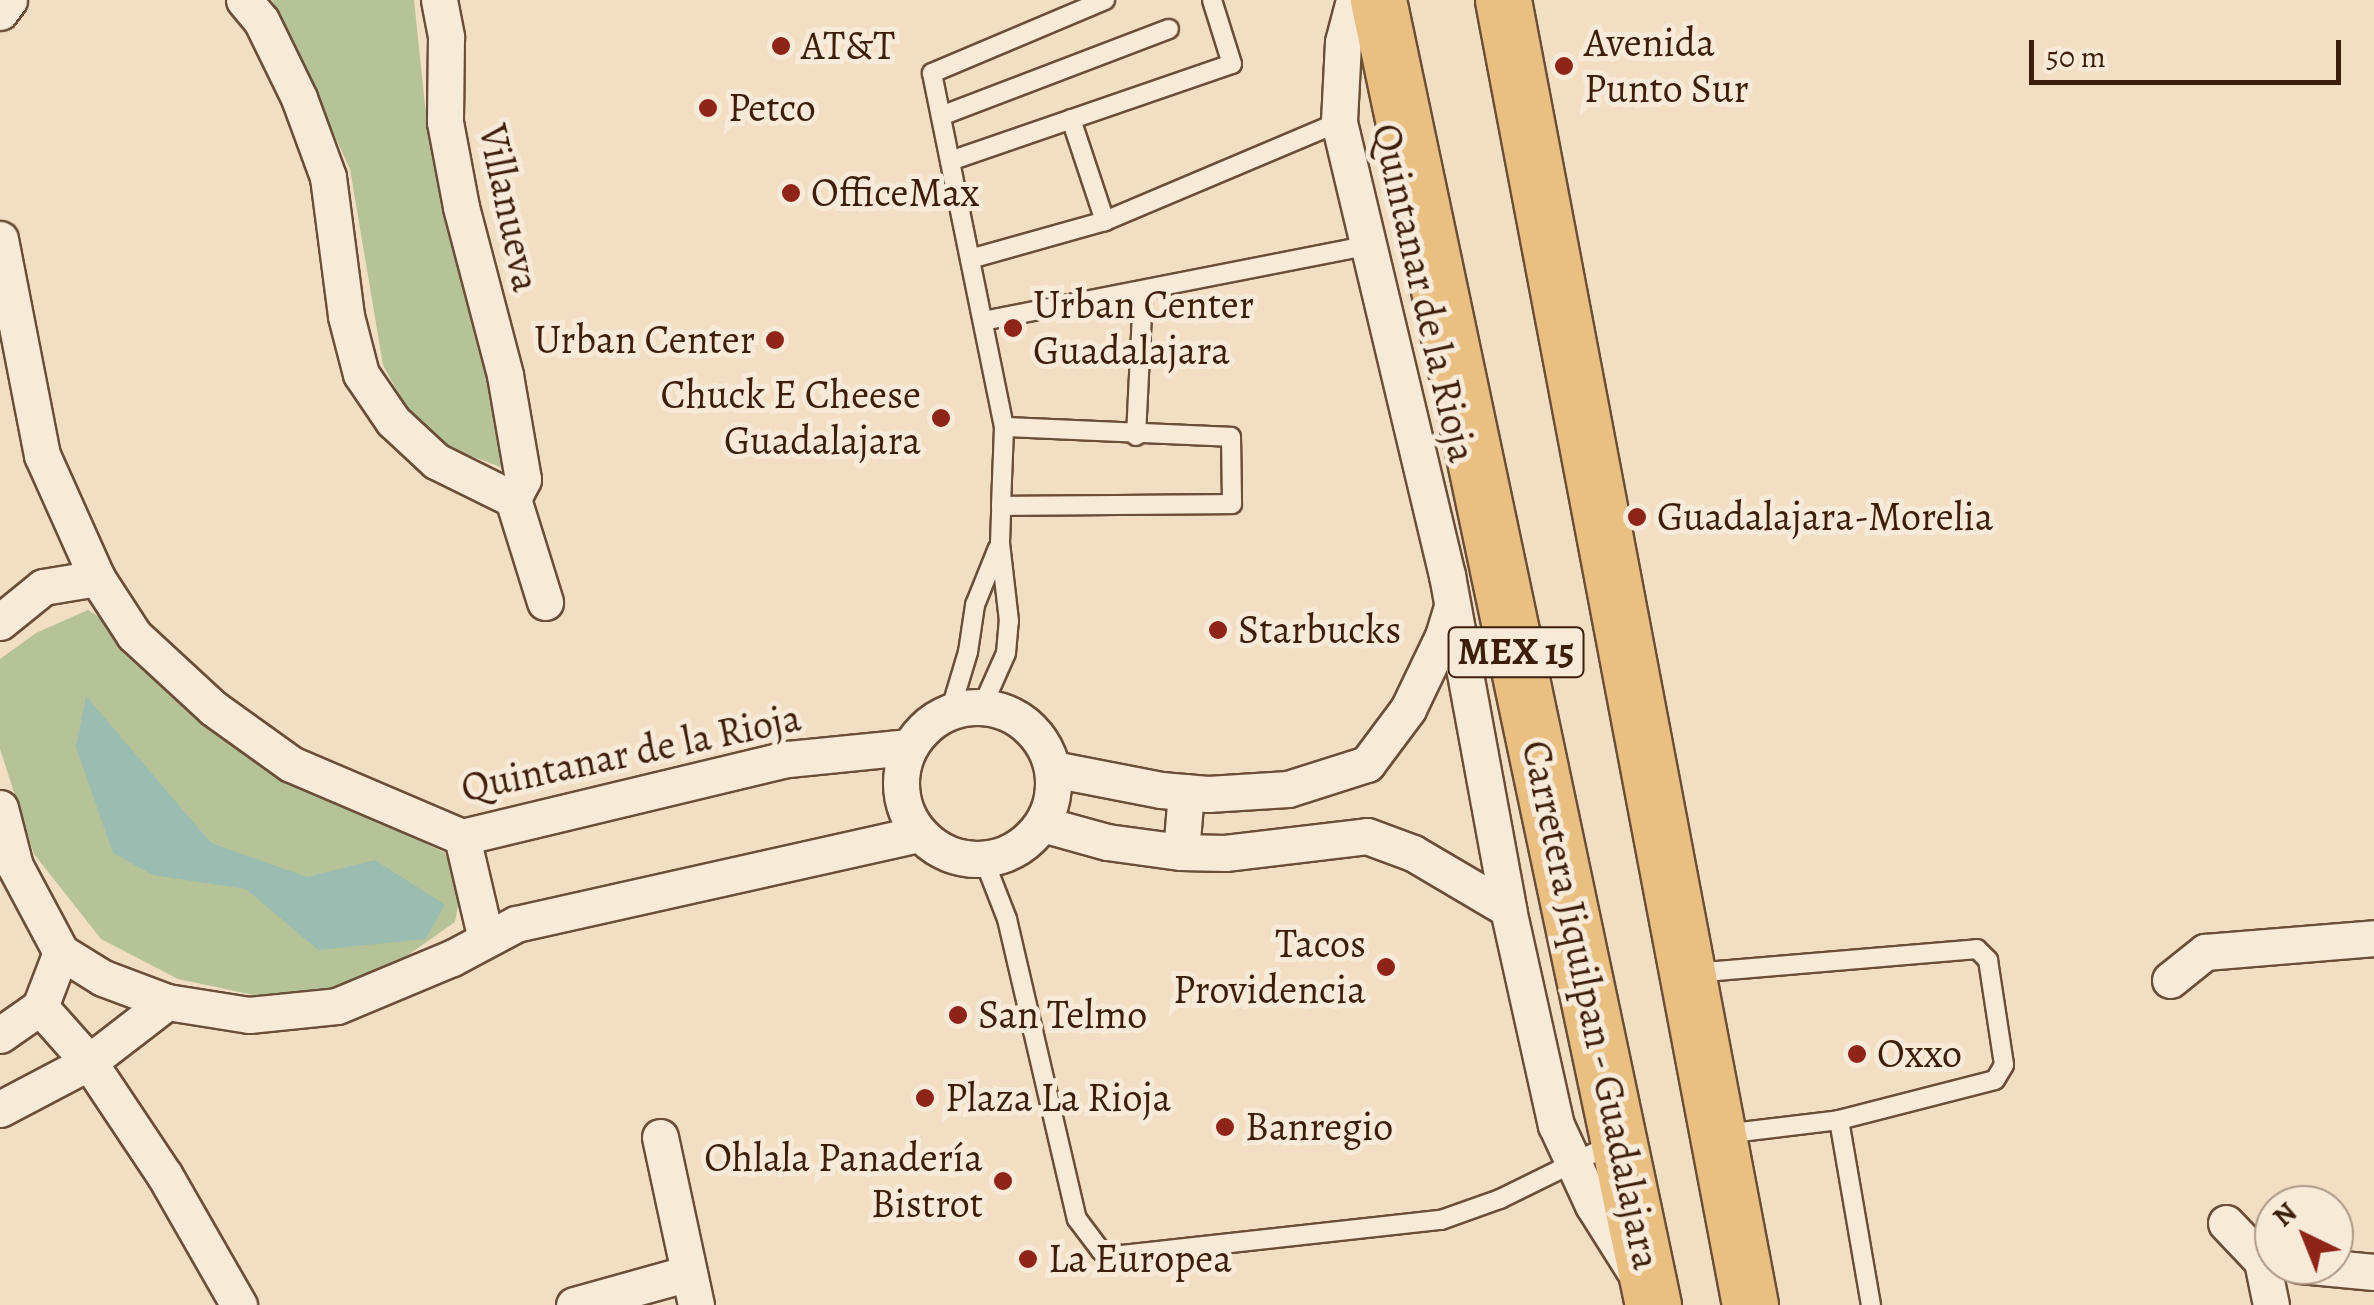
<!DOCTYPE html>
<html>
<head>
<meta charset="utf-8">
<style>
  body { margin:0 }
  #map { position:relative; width:2374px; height:1305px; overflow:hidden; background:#f2dec3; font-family:Alegreya,serif }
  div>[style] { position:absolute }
  .green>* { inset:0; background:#b6c298 }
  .water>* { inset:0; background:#9bbcb1 }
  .roads { filter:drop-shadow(2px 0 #6a4e38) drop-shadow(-2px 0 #6a4e38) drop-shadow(0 2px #6a4e38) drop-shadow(0 -2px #6a4e38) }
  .service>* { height:18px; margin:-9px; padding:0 9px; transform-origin:9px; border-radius:9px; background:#f7ead8 }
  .minor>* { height:35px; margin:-17.5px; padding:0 17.5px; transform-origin:17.5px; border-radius:17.5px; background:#f7ead8 }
  .minor>.ring { margin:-17.5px; padding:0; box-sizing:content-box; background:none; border:35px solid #f7ead8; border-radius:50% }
  .trunk>* { height:55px; margin:-27.5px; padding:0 27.5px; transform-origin:27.5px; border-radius:27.5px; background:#e9bf82 }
  .dots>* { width:28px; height:28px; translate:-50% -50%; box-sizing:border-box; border:5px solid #f7ead8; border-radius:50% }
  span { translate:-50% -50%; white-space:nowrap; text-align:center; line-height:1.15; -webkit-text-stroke:10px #f7ead8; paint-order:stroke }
  .shield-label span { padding:2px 8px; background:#f7ead8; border:2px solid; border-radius:8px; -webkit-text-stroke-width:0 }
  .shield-label { font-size:38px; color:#3d1e0a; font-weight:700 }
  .poi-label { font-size:40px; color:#3d1e0a }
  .left { translate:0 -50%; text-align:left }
  .right { translate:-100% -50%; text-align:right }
  .street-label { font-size:40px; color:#3d1e0a }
  .north { position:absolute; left:2254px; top:1185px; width:100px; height:100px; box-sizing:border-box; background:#f7ead8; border:2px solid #ad9886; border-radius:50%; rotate:317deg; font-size:28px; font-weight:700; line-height:40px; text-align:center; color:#3d1e0a }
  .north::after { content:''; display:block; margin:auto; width:35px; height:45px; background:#8f2418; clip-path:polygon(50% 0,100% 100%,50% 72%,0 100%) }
  .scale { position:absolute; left:2029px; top:40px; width:312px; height:45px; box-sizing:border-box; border:5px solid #3d1e0a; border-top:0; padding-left:12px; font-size:30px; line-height:35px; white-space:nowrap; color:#3d1e0a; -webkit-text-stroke:8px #f7ead8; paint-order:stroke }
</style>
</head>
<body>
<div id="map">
  <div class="green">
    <i style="clip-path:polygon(272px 0,414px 0,425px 105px,439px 179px,488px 368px,506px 469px,452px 449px,409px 413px,383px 365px,350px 169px)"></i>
    <i style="clip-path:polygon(88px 610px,109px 623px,283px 775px,445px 853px,461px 889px,455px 922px,351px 995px,297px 1004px,178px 979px,101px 939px,34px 854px,0 749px,0 659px,36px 633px)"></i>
  </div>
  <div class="water">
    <i style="clip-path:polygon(86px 696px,211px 843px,307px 877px,375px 860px,445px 905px,425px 939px,318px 950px,246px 889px,153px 875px,113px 853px,76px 747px)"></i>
  </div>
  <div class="roads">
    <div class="service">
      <i style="left:941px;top:116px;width:244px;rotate:-20.9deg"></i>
      <i style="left:1071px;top:119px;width:108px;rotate:71.6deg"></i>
      <i style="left:950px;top:161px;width:298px;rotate:-19deg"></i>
      <i style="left:1232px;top:64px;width:67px;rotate:-107.4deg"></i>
      <i style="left:970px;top:259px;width:140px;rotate:-15.7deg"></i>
      <i style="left:1105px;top:221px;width:254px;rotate:-22.9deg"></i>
      <i style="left:983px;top:321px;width:393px;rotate:-11.1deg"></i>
      <i style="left:1004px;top:427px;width:361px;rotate:-101.5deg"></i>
      <i style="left:932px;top:73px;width:188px;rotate:-22.9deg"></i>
      <i style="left:1136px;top:436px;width:143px;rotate:-87.2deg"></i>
      <i style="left:982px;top:707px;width:59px;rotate:-66deg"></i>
      <i style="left:1006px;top:653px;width:32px;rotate:-85deg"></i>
      <i style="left:1009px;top:621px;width:79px;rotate:-96.6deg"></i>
      <i style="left:1000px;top:543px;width:37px;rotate:-88deg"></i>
      <i style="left:1001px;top:506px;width:79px;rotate:-87.8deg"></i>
      <i style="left:1004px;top:427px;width:227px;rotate:2.5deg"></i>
      <i style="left:1231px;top:437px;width:67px;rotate:89.1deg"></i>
      <i style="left:1232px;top:504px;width:231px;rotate:179.5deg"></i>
      <i style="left:950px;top:712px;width:63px;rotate:-73.3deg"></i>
      <i style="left:968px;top:652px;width:48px;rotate:-81.5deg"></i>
      <i style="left:975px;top:605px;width:61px;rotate:-68deg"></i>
      <i style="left:984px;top:860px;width:63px;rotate:68.7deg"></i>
      <i style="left:1007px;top:919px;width:308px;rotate:76.9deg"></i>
      <i style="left:1077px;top:1219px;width:40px;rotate:53deg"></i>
      <i style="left:1101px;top:1251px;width:21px;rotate:11deg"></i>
      <i style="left:1122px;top:1255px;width:321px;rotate:-6.3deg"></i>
      <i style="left:1441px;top:1220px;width:63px;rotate:-19.6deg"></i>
      <i style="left:1500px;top:1199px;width:127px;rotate:-26.2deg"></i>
      <i style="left:1693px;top:973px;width:285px;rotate:-4.8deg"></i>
      <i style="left:1977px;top:949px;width:16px;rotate:45deg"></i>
      <i style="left:1988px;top:960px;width:106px;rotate:81.3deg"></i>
      <i style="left:2004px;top:1065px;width:17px;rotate:121deg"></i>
      <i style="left:1995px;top:1080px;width:161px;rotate:165.6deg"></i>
      <i style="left:1724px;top:1134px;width:116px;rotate:-6.9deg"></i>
      <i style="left:1839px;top:1120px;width:188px;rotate:80.2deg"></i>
    </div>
    <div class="minor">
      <i style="left:244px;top:0;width:26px;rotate:50deg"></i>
      <i style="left:261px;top:20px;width:87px;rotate:64deg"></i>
      <i style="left:299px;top:98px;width:84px;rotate:69.8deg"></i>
      <i style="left:328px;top:177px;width:140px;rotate:82.6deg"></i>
      <i style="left:346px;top:316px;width:60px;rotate:75.5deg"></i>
      <i style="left:361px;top:374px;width:57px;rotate:55.8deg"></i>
      <i style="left:393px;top:421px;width:59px;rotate:42.9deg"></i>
      <i style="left:436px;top:461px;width:86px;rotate:26.3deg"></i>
      <i style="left:439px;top:0;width:38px;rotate:79deg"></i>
      <i style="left:446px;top:37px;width:85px;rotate:90.7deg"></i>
      <i style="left:445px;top:122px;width:86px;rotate:79.3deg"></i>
      <i style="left:461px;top:207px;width:174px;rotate:75.3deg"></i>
      <i style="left:505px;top:375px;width:106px;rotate:80.2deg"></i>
      <i style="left:523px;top:479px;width:22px;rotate:117deg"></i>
      <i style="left:1354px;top:0;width:43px;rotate:104.7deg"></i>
      <i style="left:1343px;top:42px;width:80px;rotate:92.9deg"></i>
      <i style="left:1339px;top:122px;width:466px;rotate:76.6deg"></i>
      <i style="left:1447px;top:575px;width:340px;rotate:79.6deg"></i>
      <i style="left:1508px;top:909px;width:221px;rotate:77.5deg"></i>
      <i style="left:1556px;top:1125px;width:88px;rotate:65.2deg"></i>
      <i style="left:1593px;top:1205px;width:77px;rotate:57.8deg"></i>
      <i style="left:0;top:12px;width:15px;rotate:-53deg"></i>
      <i style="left:0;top:239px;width:220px;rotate:79deg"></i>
      <i style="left:42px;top:455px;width:135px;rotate:65.9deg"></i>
      <i style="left:97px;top:578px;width:68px;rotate:57deg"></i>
      <i style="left:134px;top:635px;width:108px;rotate:42.7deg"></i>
      <i style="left:213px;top:708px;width:96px;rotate:35.7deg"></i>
      <i style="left:291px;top:764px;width:186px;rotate:23.1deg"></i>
      <i style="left:462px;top:837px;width:335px;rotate:-13.5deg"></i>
      <i style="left:788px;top:759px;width:122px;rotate:-5.7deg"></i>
      <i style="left:513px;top:499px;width:108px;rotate:72.7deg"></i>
      <i style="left:0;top:622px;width:55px;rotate:-39.1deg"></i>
      <i style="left:43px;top:587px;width:55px;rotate:-9.5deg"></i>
      <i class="ring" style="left:901px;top:707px;width:117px;height:117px"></i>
      <i style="left:1053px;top:769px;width:110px;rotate:11deg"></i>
      <i style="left:1161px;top:790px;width:47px;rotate:4.9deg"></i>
      <i style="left:1208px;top:794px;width:80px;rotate:-3.6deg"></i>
      <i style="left:1288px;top:789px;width:83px;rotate:-17.6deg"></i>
      <i style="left:1367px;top:764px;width:69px;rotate:-53.3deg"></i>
      <i style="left:1408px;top:709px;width:81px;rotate:-64.4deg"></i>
      <i style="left:1443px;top:636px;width:31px;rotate:-73deg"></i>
      <i style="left:0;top:808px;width:60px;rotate:75.5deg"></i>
      <i style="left:15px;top:866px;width:98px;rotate:61.9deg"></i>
      <i style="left:61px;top:952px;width:49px;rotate:31.8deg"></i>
      <i style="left:103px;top:978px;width:68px;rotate:20.6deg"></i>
      <i style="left:167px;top:1002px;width:83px;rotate:9deg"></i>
      <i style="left:249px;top:1015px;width:88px;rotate:-5.8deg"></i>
      <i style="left:337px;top:1006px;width:125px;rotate:-22.7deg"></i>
      <i style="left:452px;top:958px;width:72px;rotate:-28deg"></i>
      <i style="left:516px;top:924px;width:413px;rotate:-12.6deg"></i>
      <i style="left:1042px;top:824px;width:67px;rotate:15.5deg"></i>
      <i style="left:1107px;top:842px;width:75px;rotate:7.7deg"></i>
      <i style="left:1181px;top:852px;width:44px;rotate:1.3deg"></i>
      <i style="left:1225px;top:853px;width:143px;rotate:-6.8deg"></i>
      <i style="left:1367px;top:836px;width:49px;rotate:20.3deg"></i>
      <i style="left:1413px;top:853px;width:110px;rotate:30.5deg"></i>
      <i style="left:462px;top:837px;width:105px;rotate:76.8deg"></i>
      <i style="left:1181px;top:852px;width:60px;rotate:-85.2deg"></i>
      <i style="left:2170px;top:980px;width:45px;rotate:-38.7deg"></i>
      <i style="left:2205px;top:952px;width:170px;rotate:-4.7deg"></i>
      <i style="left:40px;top:1007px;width:74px;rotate:48.3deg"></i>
      <i style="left:89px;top:1062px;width:137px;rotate:56.3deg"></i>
      <i style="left:165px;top:1176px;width:149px;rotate:60.2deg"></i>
      <i style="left:0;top:1035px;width:49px;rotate:-35deg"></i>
      <i style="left:40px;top:1007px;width:59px;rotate:-69.1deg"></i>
      <i style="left:0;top:1109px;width:101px;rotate:-27.8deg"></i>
      <i style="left:89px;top:1062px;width:98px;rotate:-37.6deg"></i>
      <i style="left:660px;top:1137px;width:172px;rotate:77.9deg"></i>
      <i style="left:2226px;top:1223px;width:52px;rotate:46.5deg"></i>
      <i style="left:2300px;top:1265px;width:74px;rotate:5.4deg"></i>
      <i style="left:574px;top:1305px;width:119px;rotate:-15.5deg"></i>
      <i style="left:2271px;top:1305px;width:45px;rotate:-101.6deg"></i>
      <i style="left:2262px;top:1261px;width:12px;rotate:5deg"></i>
    </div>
    <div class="trunk">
      <i style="left:1378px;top:0;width:1334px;rotate:78.1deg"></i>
      <i style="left:1503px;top:0;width:1328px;rotate:79.28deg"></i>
    </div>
  </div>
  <div class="dots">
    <i style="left:781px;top:46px;background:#8f2418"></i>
    <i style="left:1564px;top:66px;background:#8f2418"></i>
    <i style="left:708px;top:108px;background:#8f2418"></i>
    <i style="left:791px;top:193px;background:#8f2418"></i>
    <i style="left:1013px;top:328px;background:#8f2418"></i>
    <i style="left:775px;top:340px;background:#8f2418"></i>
    <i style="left:941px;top:418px;background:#8f2418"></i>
    <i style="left:1637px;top:517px;background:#8f2418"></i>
    <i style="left:1218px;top:630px;background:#8f2418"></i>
    <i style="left:1386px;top:967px;background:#8f2418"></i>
    <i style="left:958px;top:1015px;background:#8f2418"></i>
    <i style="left:1857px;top:1054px;background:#8f2418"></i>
    <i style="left:925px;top:1098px;background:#8f2418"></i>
    <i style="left:1225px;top:1127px;background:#8f2418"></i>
    <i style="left:1003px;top:1181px;background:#8f2418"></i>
    <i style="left:1028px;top:1259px;background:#8f2418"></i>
  </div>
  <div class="shield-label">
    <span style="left:1516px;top:652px">MEX 15</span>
  </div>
  <div class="poi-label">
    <span class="left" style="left:1584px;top:66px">Avenida<br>Punto Sur</span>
    <span class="left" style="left:801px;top:46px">AT&amp;T</span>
    <span class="left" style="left:728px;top:108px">Petco</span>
    <span class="left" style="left:811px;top:193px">OfficeMax</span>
    <span class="left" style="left:1033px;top:328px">Urban Center<br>Guadalajara</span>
    <span class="right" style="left:755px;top:340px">Urban Center</span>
    <span class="right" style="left:921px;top:418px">Chuck E Cheese<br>Guadalajara</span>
    <span class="left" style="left:1657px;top:517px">Guadalajara-Morelia</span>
    <span class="left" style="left:1238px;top:630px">Starbucks</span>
    <span class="right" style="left:1366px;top:967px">Tacos<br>Providencia</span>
    <span class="left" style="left:978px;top:1015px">San Telmo</span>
    <span class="left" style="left:1877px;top:1054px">Oxxo</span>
    <span class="left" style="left:945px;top:1098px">Plaza La Rioja</span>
    <span class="left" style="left:1245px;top:1127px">Banregio</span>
    <span class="right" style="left:983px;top:1181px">Ohlala Panadería<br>Bistrot</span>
    <span class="left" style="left:1048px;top:1259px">La Europea</span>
  </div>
  <div class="street-label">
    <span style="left:509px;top:208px;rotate:78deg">Villanueva</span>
    <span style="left:1424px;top:293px;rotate:77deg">Quintanar de la Rioja</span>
    <span style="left:631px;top:753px;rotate:-12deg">Quintanar de la Rioja</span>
    <span style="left:1591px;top:1005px;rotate:78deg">Carretera Jiquilpan - Guadalajara</span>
  </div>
  <div class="north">N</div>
  <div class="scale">50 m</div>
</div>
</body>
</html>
